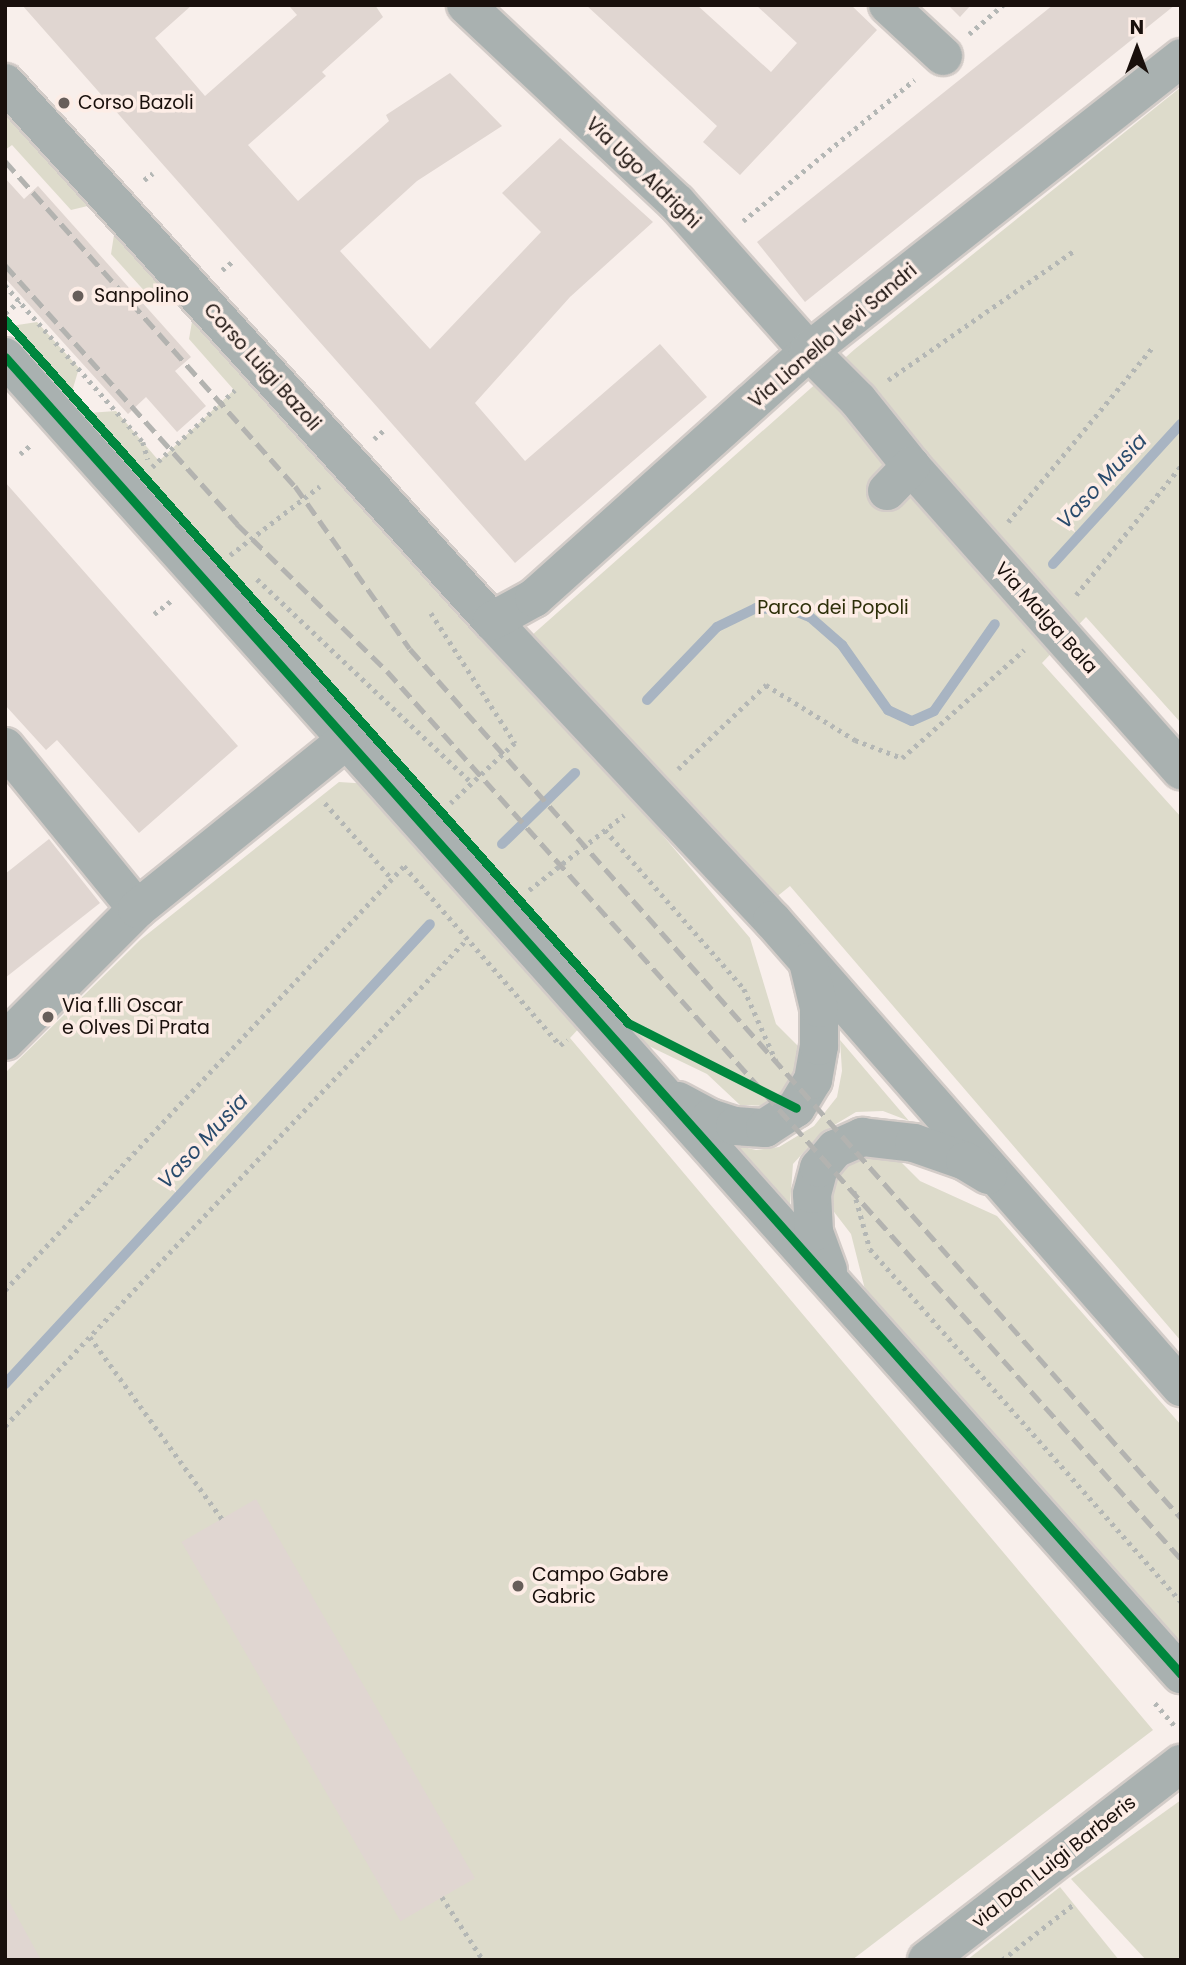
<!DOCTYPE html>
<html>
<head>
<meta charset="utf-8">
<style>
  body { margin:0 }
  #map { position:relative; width:1186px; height:1965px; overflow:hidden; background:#f8efeb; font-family:Poppins,sans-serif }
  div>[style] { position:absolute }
  .green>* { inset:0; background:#dddbcb }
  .stream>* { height:10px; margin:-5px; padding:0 5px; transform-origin:5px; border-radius:5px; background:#a8b4c2 }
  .building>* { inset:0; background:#e0d6d1; transform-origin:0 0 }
  .path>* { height:4.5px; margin-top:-2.25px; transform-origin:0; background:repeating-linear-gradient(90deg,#b4b7b5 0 3.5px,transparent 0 8.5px) }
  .roads { filter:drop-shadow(2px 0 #d3ccc8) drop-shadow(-2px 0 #d3ccc8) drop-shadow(0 2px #d3ccc8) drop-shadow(0 -2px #d3ccc8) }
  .minor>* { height:38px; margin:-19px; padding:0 19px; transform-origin:19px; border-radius:19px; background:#a9b1b0 }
  .rail>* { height:5px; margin-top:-2.5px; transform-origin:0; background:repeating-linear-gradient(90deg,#b3b3b0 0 14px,transparent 0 21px) }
  .cycleway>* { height:9px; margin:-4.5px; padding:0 4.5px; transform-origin:4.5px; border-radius:4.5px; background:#00873e }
  .dots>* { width:19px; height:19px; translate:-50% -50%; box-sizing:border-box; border:4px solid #fdede6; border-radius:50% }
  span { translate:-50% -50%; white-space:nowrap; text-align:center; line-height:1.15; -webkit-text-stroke:7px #fdede6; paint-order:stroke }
  .poi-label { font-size:19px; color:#19100c }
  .left { translate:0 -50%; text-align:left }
  .street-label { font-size:19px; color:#19100c }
  .park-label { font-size:19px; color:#2d2f09 }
  .water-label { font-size:21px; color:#284a6c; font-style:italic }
  .frame { position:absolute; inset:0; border:7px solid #19100c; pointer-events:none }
  .north { position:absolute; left:1102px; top:14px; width:70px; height:70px; -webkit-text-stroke:5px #fdede6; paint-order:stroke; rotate:0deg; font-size:19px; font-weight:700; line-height:28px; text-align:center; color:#19100c }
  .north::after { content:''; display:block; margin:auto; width:24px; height:32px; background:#19100c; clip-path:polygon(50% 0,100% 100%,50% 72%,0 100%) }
</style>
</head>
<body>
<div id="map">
  <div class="green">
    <i style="clip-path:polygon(1181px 87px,1181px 723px,1086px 617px,1042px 663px,1181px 817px,1181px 1341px,790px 886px,774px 899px,531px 636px,855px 349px)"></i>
    <i style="clip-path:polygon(5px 98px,100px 203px,71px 210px,12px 145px,5px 150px)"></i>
    <i style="clip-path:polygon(116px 222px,179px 292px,149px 296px,111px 254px)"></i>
    <i style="clip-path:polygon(194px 310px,460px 612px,637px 805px,750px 938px,776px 1024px,799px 1047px,799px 1080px,769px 1106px,740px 1105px,707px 1074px,628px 1036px,519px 898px,88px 413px,116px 411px,159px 461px,234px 390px,189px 339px)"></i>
    <i style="clip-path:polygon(37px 322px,79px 368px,71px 395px,11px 326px)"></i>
    <i style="clip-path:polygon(339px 782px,370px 784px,581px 1026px,570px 1038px,1153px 1730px,852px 1960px,5px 1960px,5px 1073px,140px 940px)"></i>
    <i style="clip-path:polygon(840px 1040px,909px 1121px,883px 1111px,856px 1112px,821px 1133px,793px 1164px,789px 1219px,722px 1142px,756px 1150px,779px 1147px,814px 1126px,837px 1097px,842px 1071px)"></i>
    <i style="clip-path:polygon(864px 1151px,897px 1158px,920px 1181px,997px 1216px,1181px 1425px,1181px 1657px,872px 1317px,851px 1234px,831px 1208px,833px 1178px,845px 1161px)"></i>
    <i style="clip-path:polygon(1181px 1800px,1181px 1960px,1146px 1960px,1071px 1879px)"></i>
    <i style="clip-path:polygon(1060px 1887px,1119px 1960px,967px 1960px,972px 1956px)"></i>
  </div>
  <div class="stream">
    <i style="left:1053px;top:564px;width:190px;rotate:-47.6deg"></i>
    <i style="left:647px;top:700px;width:101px;rotate:-46.2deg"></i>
    <i style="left:717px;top:627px;width:43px;rotate:-26deg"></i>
    <i style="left:756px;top:608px;width:39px;rotate:4deg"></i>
    <i style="left:795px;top:611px;width:16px;rotate:22deg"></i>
    <i style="left:810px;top:617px;width:43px;rotate:41.2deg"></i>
    <i style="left:842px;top:645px;width:80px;rotate:54.7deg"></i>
    <i style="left:888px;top:710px;width:26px;rotate:25deg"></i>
    <i style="left:912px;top:721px;width:24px;rotate:-24deg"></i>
    <i style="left:934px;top:711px;width:106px;rotate:-55deg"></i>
    <i style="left:502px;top:844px;width:102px;rotate:-44.2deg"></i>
    <i style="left:5px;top:1384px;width:626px;rotate:-47.26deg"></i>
  </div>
  <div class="building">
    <i style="clip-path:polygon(22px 5px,192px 5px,155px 38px,205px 96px,297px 15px,290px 7px,293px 5px,375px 5px,383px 17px,322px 72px,326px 76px,248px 145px,298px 201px,389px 121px,386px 115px,450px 73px,502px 126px,417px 181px,340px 251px,430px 349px,541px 232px,502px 193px,560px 138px,653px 222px,570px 297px,475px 403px,525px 461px,660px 344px,707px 397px,515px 563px)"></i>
    <i style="clip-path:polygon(586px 5px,697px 5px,771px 72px,797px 43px,756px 5px,851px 5px,877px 30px,740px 175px,703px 142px,717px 126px)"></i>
    <i style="clip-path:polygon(948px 5px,971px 5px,960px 17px)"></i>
    <i style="clip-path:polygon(1053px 5px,1175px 5px,805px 302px,757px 242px)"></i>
    <i style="clip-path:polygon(5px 178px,24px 199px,38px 186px,191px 357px,175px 371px,206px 406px,177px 432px,146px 397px,128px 414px,5px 278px)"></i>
    <i style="clip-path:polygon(5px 482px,238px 746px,139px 833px,57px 740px,46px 750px,5px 705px)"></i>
    <i style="clip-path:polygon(49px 839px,100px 903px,5px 978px,5px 874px)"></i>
    <i style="left:256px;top:1499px;width:438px;height:86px;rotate:60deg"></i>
    <i style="clip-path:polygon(5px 1894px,41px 1960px,5px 1960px)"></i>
  </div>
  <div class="path">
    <i style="left:969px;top:34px;width:45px;rotate:-40.5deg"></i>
    <i style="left:144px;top:180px;width:11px;rotate:-38deg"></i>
    <i style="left:743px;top:221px;width:222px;rotate:-39.5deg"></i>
    <i style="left:222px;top:270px;width:14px;rotate:-39deg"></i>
    <i style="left:5px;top:285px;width:209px;rotate:48.7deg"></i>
    <i style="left:143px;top:442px;width:18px;rotate:74deg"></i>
    <i style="left:5px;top:313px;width:19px;rotate:-39deg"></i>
    <i style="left:888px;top:380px;width:228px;rotate:-34.8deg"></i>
    <i style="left:374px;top:439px;width:13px;rotate:-42deg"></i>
    <i style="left:20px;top:454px;width:16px;rotate:-40deg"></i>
    <i style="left:152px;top:467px;width:113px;rotate:-42.9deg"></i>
    <i style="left:1008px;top:522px;width:227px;rotate:-50.4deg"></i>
    <i style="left:230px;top:555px;width:113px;rotate:-37.5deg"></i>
    <i style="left:257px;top:579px;width:296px;rotate:43.5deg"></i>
    <i style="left:1076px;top:595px;width:166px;rotate:-50.9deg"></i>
    <i style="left:431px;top:613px;width:155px;rotate:57.1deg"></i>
    <i style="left:515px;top:743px;width:88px;rotate:136.8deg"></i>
    <i style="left:154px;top:614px;width:24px;rotate:-38deg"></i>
    <i style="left:678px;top:769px;width:122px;rotate:-43.7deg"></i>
    <i style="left:766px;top:685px;width:105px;rotate:31.7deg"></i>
    <i style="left:855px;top:740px;width:50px;rotate:21deg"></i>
    <i style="left:902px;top:758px;width:163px;rotate:-41.5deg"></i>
    <i style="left:325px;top:803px;width:101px;rotate:48.6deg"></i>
    <i style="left:605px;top:830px;width:211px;rotate:48.8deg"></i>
    <i style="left:744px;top:989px;width:81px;rotate:66deg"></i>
    <i style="left:529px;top:890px;width:121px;rotate:-38.3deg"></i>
    <i style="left:854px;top:1191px;width:60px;rotate:74.6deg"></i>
    <i style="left:870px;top:1249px;width:470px;rotate:48.6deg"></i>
    <i style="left:5px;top:1290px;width:582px;rotate:-46.74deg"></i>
    <i style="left:404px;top:866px;width:237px;rotate:48.9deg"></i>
    <i style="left:560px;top:1045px;width:9px;rotate:-36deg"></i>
    <i style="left:90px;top:1337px;width:225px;rotate:54deg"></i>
    <i style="left:5px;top:1426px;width:671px;rotate:-46.51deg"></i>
    <i style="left:1155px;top:1703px;width:33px;rotate:49deg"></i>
    <i style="left:442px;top:1897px;width:75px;rotate:56.9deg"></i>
    <i style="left:1002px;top:1960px;width:91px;rotate:-37.9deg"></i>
  </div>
  <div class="roads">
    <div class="minor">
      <i style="left:466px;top:5px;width:289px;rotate:43.2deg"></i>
      <i style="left:677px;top:203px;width:198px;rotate:48.3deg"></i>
      <i style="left:809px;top:351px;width:69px;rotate:45deg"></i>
      <i style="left:858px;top:400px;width:85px;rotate:51.2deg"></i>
      <i style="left:911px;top:466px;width:407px;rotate:48.4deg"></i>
      <i style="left:888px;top:5px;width:75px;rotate:42.8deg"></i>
      <i style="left:5px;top:83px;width:726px;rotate:47.85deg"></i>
      <i style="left:492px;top:621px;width:410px;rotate:46.9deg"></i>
      <i style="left:772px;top:920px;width:621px;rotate:48.79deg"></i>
      <i style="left:5px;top:357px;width:1766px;rotate:48.24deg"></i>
      <i style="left:887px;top:491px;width:35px;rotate:-46deg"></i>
      <i style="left:492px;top:621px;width:48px;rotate:-28.7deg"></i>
      <i style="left:534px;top:598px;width:370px;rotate:-41.9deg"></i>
      <i style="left:809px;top:351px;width:474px;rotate:-38.2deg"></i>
      <i style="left:5px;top:747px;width:209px;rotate:50.8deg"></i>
      <i style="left:5px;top:1041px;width:187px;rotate:-45deg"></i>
      <i style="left:137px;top:909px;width:271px;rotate:-38.9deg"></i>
      <i style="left:678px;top:1101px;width:36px;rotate:28deg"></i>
      <i style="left:710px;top:1118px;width:26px;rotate:18deg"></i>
      <i style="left:735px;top:1126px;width:30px;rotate:4deg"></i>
      <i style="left:765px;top:1128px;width:37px;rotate:-33deg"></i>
      <i style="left:796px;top:1108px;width:33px;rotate:-59deg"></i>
      <i style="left:813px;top:1080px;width:35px;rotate:-80deg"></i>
      <i style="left:819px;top:1046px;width:38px;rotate:-90deg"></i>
      <i style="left:819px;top:1008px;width:47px;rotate:-103.4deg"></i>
      <i style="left:828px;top:1270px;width:40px;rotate:-110.2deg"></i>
      <i style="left:814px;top:1232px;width:38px;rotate:-93deg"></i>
      <i style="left:812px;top:1194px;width:27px;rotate:-75deg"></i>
      <i style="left:819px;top:1168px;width:25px;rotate:-50deg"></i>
      <i style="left:835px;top:1149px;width:30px;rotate:-24deg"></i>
      <i style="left:862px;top:1137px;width:52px;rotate:6.6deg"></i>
      <i style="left:914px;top:1143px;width:54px;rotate:19.4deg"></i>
      <i style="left:965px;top:1161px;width:27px;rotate:31deg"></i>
      <i style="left:927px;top:1960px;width:321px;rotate:-37.7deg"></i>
    </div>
  </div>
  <div class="rail">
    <i style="left:5px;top:161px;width:436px;rotate:48.3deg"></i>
    <i style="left:295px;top:486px;width:199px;rotate:54.8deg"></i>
    <i style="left:410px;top:649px;width:1162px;rotate:48.42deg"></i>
    <i style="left:5px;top:265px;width:348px;rotate:48.1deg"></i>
    <i style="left:237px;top:524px;width:210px;rotate:44.4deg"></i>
    <i style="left:387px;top:671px;width:1191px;rotate:48.2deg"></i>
  </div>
  <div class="cycleway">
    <i style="left:5px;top:320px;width:939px;rotate:48.45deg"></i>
    <i style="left:628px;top:1023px;width:188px;rotate:26.8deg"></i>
    <i style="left:5px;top:357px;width:1766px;rotate:48.24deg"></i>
  </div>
  <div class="dots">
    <i style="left:64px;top:103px;background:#675e5a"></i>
    <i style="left:78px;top:296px;background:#675e5a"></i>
    <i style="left:48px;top:1017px;background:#675e5a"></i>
    <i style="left:518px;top:1586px;background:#675e5a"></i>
  </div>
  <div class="poi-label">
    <span class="left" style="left:78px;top:103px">Corso Bazoli</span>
    <span class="left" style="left:94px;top:296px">Sanpolino</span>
    <span class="left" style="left:62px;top:1017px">Via f.lli Oscar<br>e Olves Di Prata</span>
    <span class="left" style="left:532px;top:1586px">Campo Gabre<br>Gabric</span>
  </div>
  <div class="street-label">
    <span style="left:643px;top:173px;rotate:44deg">Via Ugo Aldrighi</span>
    <span style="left:833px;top:336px;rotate:-40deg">Via Lionello Levi Sandri</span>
    <span style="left:262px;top:367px;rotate:48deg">Corso Luigi Bazoli</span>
    <span style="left:1046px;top:618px;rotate:48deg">Via Malga Bala</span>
    <span style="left:1054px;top:1862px;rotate:-38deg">via Don Luigi Barberis</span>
  </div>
  <div class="park-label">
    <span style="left:833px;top:608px">Parco dei Popoli</span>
  </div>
  <div class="water-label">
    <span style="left:1102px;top:481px;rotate:-47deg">Vaso Musia</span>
    <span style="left:203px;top:1141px;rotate:-47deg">Vaso Musia</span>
  </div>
  <div class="frame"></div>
  <div class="north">N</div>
</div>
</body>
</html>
